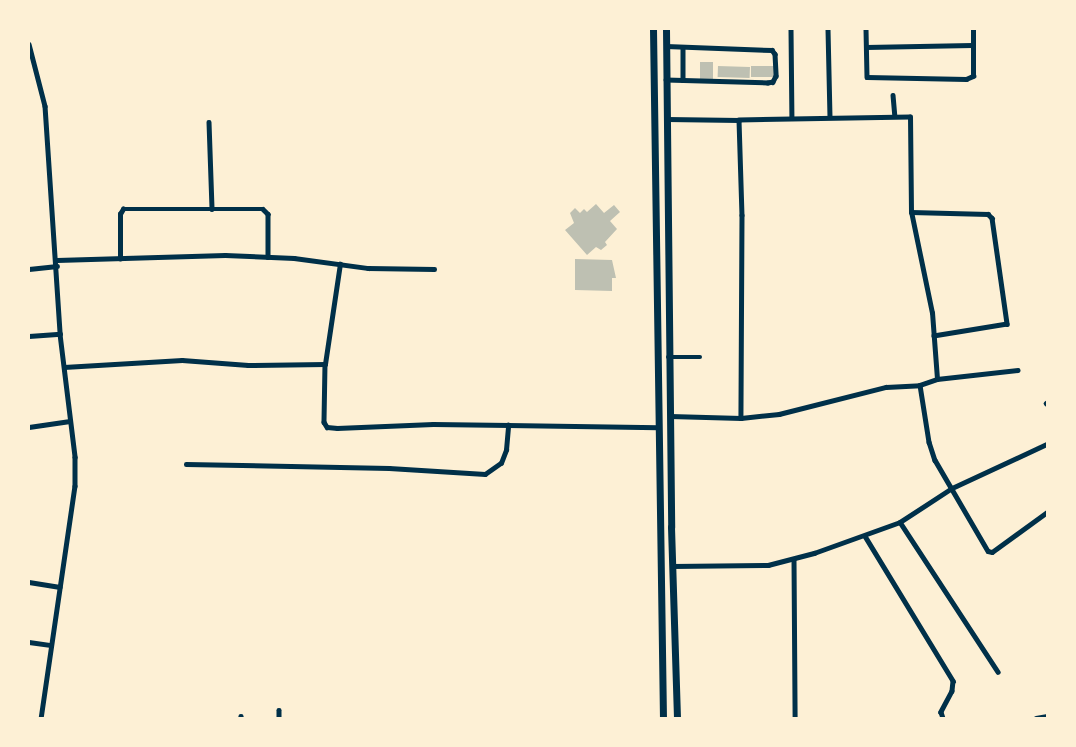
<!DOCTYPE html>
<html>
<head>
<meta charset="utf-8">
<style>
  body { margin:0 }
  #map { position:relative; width:1076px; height:747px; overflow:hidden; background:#fdf0d5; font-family:Inter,sans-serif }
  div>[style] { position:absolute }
  .building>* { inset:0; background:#bec0b2; transform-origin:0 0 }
  .minor>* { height:4.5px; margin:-2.25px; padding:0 2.25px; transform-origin:2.25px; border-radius:2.25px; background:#003049 }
  .trunk>* { height:7px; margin:-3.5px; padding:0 3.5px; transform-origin:3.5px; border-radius:3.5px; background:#003049 }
  span { translate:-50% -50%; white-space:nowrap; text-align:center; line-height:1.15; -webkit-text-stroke:4px #fdf0d5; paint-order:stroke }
  .frame { position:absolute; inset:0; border:30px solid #fdf0d5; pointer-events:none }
</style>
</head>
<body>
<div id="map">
  <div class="building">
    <i style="left:700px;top:62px;width:13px;height:18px"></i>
    <i style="left:718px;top:66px;width:32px;height:11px;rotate:2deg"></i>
    <i style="left:751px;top:66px;width:23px;height:11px"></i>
    <i style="clip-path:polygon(596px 204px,604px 213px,614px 205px,620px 212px,610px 221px,617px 229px,605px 242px,607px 245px,601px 250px,596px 247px,587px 255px,565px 230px,574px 223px,570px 213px,575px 208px,580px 213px,584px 209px,587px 212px)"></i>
    <i style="clip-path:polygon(575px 259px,612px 260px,616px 278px,612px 278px,612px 291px,575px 290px)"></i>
  </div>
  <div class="minor">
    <i style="left:791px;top:29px;width:89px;rotate:89.4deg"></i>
    <i style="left:828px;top:29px;width:87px;rotate:88.7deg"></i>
    <i style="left:866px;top:29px;width:48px;rotate:88.8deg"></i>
    <i style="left:867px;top:77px;width:99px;rotate:1.2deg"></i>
    <i style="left:966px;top:79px;width:8px;rotate:-23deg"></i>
    <i style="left:973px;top:76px;width:47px;rotate:-90deg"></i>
    <i style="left:29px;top:44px;width:64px;rotate:75.5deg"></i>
    <i style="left:45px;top:106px;width:228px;rotate:86.2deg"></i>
    <i style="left:60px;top:334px;width:124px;rotate:83deg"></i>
    <i style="left:75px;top:457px;width:29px;rotate:90deg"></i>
    <i style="left:75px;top:486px;width:234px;rotate:98.3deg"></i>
    <i style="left:666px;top:46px;width:106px;rotate:2.2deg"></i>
    <i style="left:772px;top:50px;width:5px;rotate:53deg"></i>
    <i style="left:775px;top:54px;width:22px;rotate:87deg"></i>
    <i style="left:776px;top:76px;width:7px;rotate:117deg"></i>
    <i style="left:773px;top:82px;width:5px;rotate:169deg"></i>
    <i style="left:768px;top:83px;width:102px;rotate:-178.3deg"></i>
    <i style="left:683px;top:47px;width:33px;rotate:90deg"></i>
    <i style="left:866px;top:47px;width:106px;rotate:-1.1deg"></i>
    <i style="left:893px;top:95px;width:21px;rotate:85deg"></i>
    <i style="left:667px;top:119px;width:72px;rotate:0.8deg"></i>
    <i style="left:209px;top:122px;width:87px;rotate:88deg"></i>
    <i style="left:911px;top:212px;width:77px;rotate:1.5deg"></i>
    <i style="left:988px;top:214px;width:6px;rotate:45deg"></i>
    <i style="left:992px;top:218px;width:107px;rotate:81.9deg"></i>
    <i style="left:1007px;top:324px;width:74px;rotate:170.7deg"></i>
    <i style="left:120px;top:259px;width:45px;rotate:-90deg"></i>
    <i style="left:120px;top:214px;width:6px;rotate:-59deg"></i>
    <i style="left:123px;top:209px;width:140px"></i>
    <i style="left:263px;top:209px;width:7px;rotate:45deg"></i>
    <i style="left:268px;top:214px;width:43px;rotate:90deg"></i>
    <i style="left:57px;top:260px;width:168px;rotate:-1.7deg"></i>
    <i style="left:225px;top:255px;width:69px;rotate:2.5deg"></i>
    <i style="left:294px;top:258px;width:75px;rotate:7.7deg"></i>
    <i style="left:368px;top:268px;width:66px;rotate:0.9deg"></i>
    <i style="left:29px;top:269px;width:28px;rotate:-6deg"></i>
    <i style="left:29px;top:336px;width:31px;rotate:-4deg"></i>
    <i style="left:668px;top:357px;width:32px"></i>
    <i style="left:325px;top:364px;width:101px;rotate:-81.5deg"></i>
    <i style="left:64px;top:367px;width:118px;rotate:-3.4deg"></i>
    <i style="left:182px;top:360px;width:66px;rotate:4.3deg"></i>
    <i style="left:248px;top:365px;width:77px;rotate:-0.7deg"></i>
    <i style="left:325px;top:364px;width:58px;rotate:91deg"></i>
    <i style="left:324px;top:422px;width:6px;rotate:59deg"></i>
    <i style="left:327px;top:427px;width:10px;rotate:6deg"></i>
    <i style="left:337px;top:428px;width:96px;rotate:-2.4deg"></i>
    <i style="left:433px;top:424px;width:225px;rotate:0.8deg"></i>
    <i style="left:937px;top:379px;width:81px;rotate:-6.4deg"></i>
    <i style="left:920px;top:385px;width:58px;rotate:81deg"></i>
    <i style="left:929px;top:442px;width:19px;rotate:72deg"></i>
    <i style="left:935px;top:460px;width:105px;rotate:59.8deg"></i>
    <i style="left:988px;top:551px;width:4px;rotate:14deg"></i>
    <i style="left:992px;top:552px;width:68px;rotate:-36deg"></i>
    <i style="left:1046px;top:403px;width:1px;rotate:45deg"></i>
    <i style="left:670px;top:416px;width:71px;rotate:1.6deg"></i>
    <i style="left:741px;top:418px;width:38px;rotate:-6deg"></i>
    <i style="left:779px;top:414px;width:110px;rotate:-14.2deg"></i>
    <i style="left:886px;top:387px;width:34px;rotate:-3deg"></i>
    <i style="left:920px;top:385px;width:18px;rotate:-19deg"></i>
    <i style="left:937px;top:379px;width:66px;rotate:-94.3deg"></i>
    <i style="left:932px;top:313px;width:103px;rotate:-101.7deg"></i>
    <i style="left:911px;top:212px;width:95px;rotate:-90.6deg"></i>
    <i style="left:910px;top:117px;width:171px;rotate:179deg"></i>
    <i style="left:739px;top:120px;width:95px;rotate:88.2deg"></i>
    <i style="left:742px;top:215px;width:203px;rotate:90.3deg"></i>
    <i style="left:29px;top:427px;width:41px;rotate:-8.3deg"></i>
    <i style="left:186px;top:464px;width:203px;rotate:1.1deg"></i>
    <i style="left:389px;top:468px;width:96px;rotate:3.6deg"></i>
    <i style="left:485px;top:474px;width:19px;rotate:-35deg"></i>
    <i style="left:501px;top:463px;width:14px;rotate:-69deg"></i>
    <i style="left:506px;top:450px;width:25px;rotate:-85deg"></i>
    <i style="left:900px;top:522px;width:179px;rotate:56.8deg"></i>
    <i style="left:865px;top:536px;width:170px;rotate:58.7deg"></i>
    <i style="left:953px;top:681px;width:10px;rotate:96deg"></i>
    <i style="left:952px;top:691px;width:24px;rotate:118deg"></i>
    <i style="left:941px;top:712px;width:6px;rotate:72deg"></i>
    <i style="left:794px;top:559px;width:159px;rotate:89.6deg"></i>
    <i style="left:672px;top:566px;width:96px;rotate:-0.6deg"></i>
    <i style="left:768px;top:565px;width:48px;rotate:-14.6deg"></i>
    <i style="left:814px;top:553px;width:91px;rotate:-19.8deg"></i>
    <i style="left:900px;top:522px;width:62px;rotate:-33.2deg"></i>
    <i style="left:952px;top:488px;width:105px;rotate:-24.9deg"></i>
    <i style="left:29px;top:582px;width:31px;rotate:9deg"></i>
    <i style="left:29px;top:642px;width:22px;rotate:8deg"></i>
    <i style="left:279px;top:710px;width:8px;rotate:90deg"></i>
    <i style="left:241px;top:716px;width:2px;rotate:90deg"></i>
    <i style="left:1036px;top:718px;width:11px;rotate:-10deg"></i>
  </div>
  <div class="trunk">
    <i style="left:653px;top:29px;width:689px;rotate:89.17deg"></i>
    <i style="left:666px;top:29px;width:498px;rotate:89.4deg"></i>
    <i style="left:671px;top:527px;width:191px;rotate:88.2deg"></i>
  </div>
  <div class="frame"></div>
</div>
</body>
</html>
